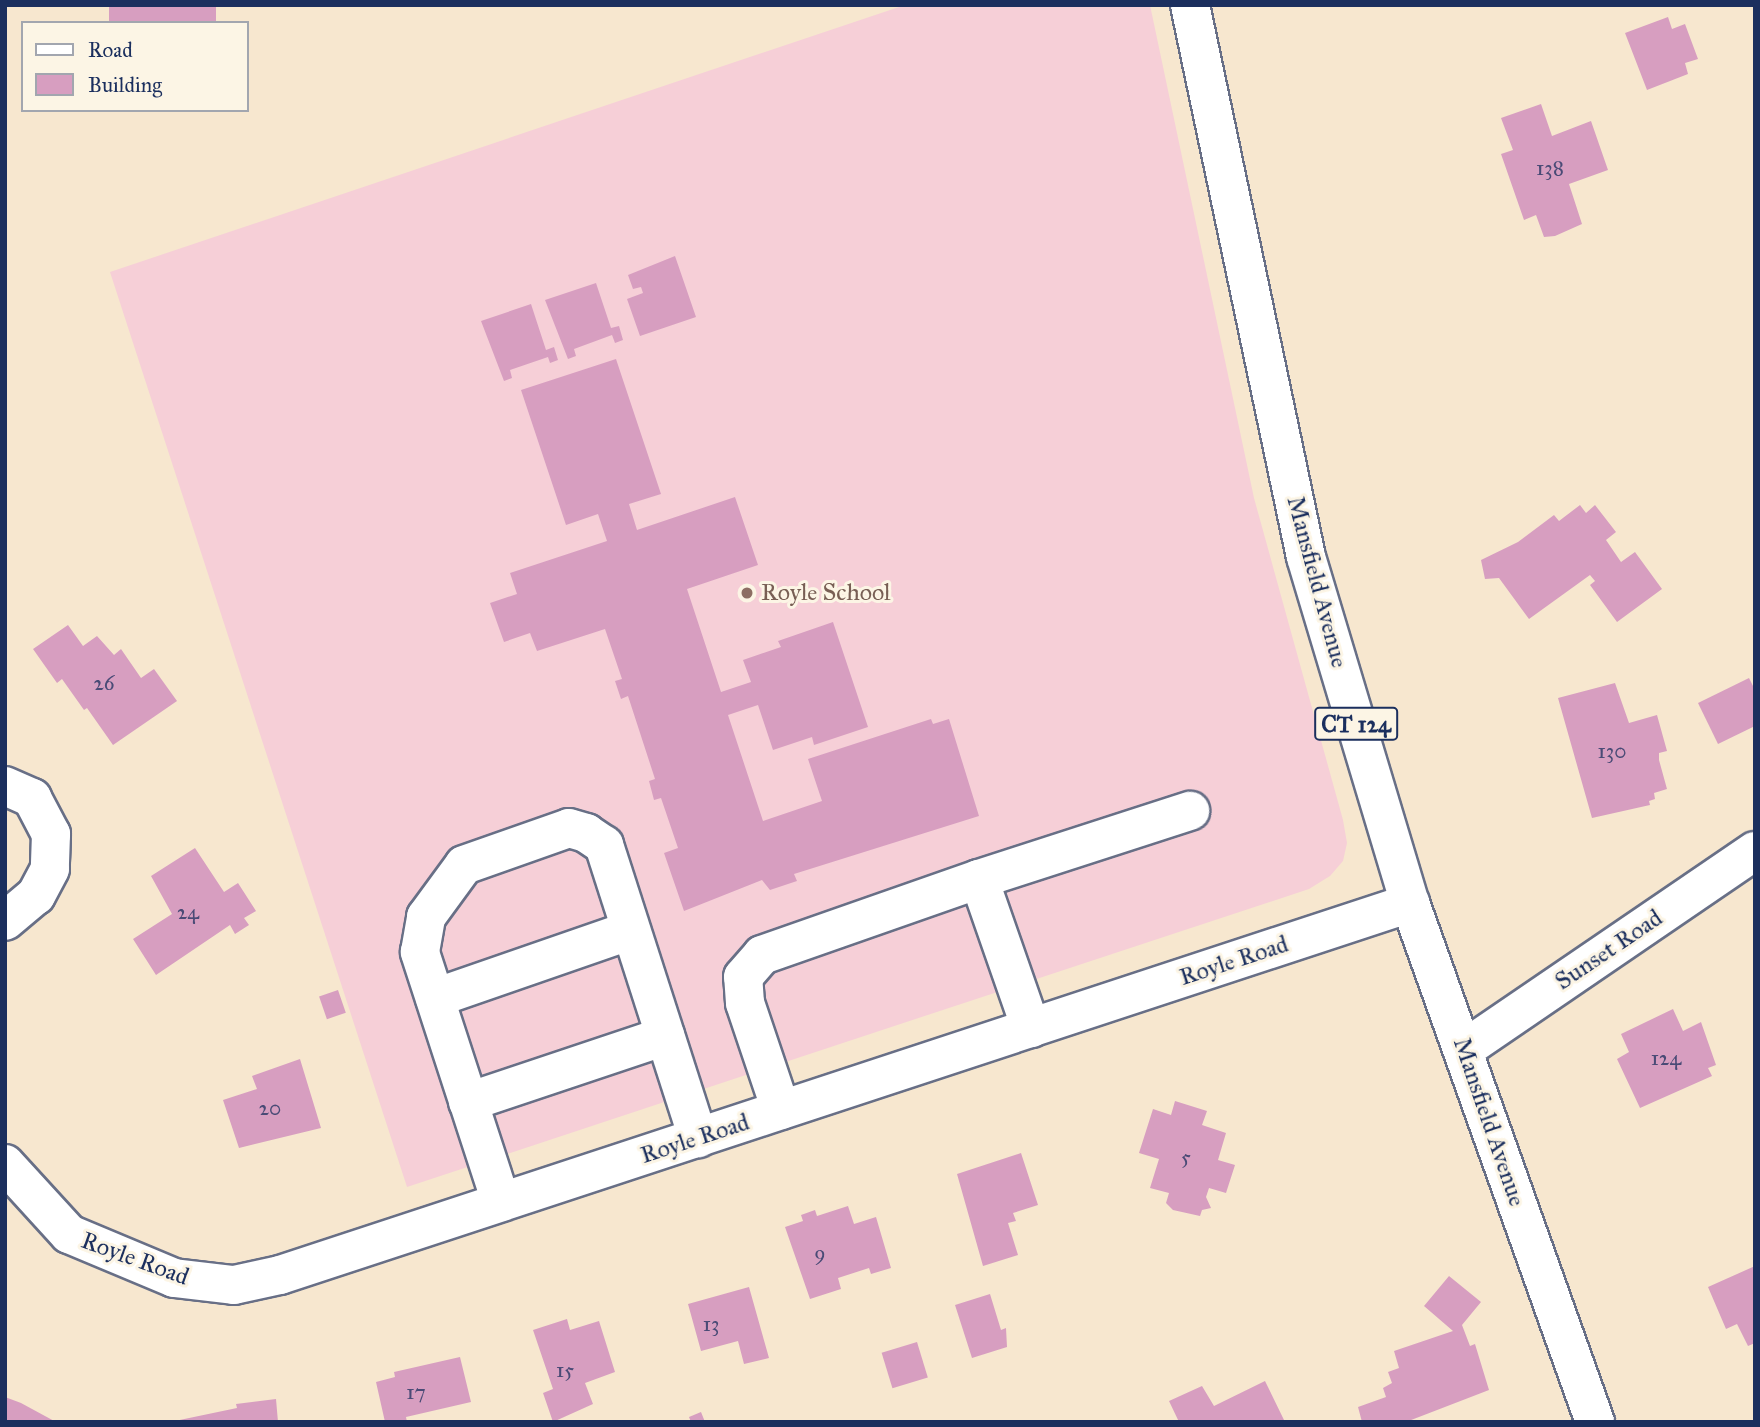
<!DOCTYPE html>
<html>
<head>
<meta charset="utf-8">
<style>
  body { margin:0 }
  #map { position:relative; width:1760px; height:1427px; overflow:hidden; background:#f7e7cf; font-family:"IM FELL Great Primer",serif }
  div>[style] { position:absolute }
  .built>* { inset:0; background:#f6cfd7 }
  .building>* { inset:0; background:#d79ec0; transform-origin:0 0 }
  .roads { filter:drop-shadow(2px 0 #686f86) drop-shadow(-2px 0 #686f86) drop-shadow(0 2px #686f86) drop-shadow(0 -2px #686f86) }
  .minor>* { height:38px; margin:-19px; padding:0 19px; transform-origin:19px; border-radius:19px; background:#fff }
  .major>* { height:38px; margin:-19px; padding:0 19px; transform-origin:19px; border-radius:19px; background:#fff }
  .dots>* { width:19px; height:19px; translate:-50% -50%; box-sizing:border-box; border:4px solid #fcf5e5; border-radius:50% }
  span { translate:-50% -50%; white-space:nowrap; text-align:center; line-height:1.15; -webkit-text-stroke:6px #fcf5e5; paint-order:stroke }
  .number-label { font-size:21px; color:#4a4b76 }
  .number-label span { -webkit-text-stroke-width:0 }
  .shield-label span { padding:2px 5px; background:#fcf5e5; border:2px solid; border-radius:5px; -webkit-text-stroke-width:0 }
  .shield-label { font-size:23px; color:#1b2f5e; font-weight:700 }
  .street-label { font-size:24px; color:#1b2f5e }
  .education-label { font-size:24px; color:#785e54 }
  .left { translate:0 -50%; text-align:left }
  .frame { position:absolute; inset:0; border:7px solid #1b2f5e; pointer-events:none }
  .legend { position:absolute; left:21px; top:21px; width:228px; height:91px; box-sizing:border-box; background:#fcf5e5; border:2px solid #a2a6af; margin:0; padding:9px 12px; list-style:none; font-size:21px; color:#1b2f5e }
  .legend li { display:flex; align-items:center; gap:14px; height:35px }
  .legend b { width:35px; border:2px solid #a2a6af }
</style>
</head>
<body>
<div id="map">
  <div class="built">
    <i style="clip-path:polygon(905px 5px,1150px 5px,1254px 498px,1343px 820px,1347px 843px,1343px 861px,1330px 876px,1309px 889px,407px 1187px,110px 272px)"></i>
  </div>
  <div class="building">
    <i style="left:109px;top:5px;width:107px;height:18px"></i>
    <i style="clip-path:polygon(1668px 17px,1672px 29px,1685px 24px,1698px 59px,1685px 63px,1688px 74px,1647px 90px,1625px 33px)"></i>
    <i style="clip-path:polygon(1541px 104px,1552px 136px,1591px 121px,1608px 170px,1569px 184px,1582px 224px,1555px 236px,1544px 237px,1536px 215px,1524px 220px,1501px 154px,1513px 150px,1501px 118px)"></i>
    <i style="clip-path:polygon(675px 256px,696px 317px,640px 336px,627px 299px,643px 293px,641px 287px,633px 289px,628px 275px)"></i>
    <i style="clip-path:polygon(596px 283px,611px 328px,619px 326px,623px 340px,615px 343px,612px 335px,574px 349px,576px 356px,568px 359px,545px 300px)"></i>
    <i style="clip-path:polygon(531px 304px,546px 350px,554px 347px,558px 360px,550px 363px,548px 357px,510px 370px,512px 378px,504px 381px,481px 321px)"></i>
    <i style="clip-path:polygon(616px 359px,661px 494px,629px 504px,637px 530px,735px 497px,758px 565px,687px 589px,721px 692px,751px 682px,743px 660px,781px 647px,778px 641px,833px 622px,868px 727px,814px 745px,812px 737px,773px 750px,758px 705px,728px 715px,763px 821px,822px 801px,808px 759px,931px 719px,933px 724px,949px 719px,979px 816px,794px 874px,797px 881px,770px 890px,762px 880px,684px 911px,664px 853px,678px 848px,661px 798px,654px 800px,649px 781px,655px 779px,628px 696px,621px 699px,615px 681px,622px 679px,605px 629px,537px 651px,530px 633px,504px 642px,490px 603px,517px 594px,510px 573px,607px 541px,598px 514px,566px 525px,521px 390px)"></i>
    <i style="clip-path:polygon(1580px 505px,1586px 513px,1595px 505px,1616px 532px,1606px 540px,1621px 562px,1635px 552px,1662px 589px,1617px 622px,1590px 585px,1595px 581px,1590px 575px,1529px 619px,1499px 578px,1485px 579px,1481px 560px,1518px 542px,1554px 515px,1559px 521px)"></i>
    <i style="clip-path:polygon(68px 625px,83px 646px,97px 636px,114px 655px,121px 649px,141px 678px,154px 669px,177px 701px,113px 745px,87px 708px,84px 710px,62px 679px,57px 683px,33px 649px)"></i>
    <i style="clip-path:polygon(1749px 678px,1755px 690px,1755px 726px,1718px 744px,1698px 703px)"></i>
    <i style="clip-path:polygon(1615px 683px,1629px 723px,1657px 715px,1667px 751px,1659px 753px,1659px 760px,1667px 789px,1654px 793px,1655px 799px,1649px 801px,1650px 805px,1592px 818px,1558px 698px)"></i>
    <i style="clip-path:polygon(195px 848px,224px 892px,238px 883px,256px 911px,244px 918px,249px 925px,235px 934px,230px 925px,156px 975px,133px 939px,172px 914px,151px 876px)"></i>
    <i style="left:338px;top:990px;width:24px;height:20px;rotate:71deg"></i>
    <i style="clip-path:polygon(1673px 1009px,1683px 1031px,1701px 1022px,1716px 1065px,1708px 1068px,1712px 1076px,1640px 1108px,1617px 1059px,1629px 1052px,1621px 1034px)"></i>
    <i style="clip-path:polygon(300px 1059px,321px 1128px,239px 1148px,223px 1100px,257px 1089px,252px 1076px)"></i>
    <i style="clip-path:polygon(1175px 1101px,1207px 1111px,1202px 1125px,1226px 1133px,1218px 1160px,1235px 1165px,1226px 1193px,1209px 1188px,1206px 1197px,1211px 1208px,1202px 1210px,1200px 1216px,1173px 1210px,1166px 1203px,1169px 1193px,1150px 1188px,1159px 1159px,1139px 1153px,1153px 1109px,1171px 1115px)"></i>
    <i style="clip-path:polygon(1021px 1153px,1038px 1205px,1013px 1213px,1016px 1221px,1008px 1223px,1018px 1255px,983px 1266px,957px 1174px)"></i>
    <i style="clip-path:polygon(848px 1206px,854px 1224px,876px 1217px,891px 1268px,871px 1274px,869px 1268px,838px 1278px,841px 1289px,810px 1299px,785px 1227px,803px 1221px,801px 1215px,815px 1210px,817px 1216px)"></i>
    <i style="clip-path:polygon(1755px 1266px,1755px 1343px,1748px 1346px,1737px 1324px,1726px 1329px,1708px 1287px)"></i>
    <i style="clip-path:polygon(1449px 1276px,1481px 1302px,1462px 1325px,1470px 1346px,1475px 1344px,1489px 1390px,1406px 1422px,1362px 1422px,1358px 1407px,1386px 1397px,1383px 1388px,1392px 1383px,1388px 1372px,1399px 1368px,1394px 1351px,1453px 1331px,1424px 1306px)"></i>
    <i style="clip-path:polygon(749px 1287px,769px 1358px,744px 1364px,738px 1341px,701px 1351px,688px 1304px)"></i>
    <i style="clip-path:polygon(990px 1294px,1001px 1330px,1006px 1328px,1007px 1347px,972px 1358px,955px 1305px)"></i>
    <i style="clip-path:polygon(567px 1319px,570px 1330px,599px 1321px,615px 1372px,585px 1383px,593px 1404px,553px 1422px,543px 1393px,553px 1389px,533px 1330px)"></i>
    <i style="left:917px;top:1342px;width:37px;height:37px;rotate:73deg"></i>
    <i style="clip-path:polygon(460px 1357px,471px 1402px,406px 1417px,407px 1422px,385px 1422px,376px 1382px,395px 1377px,394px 1372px)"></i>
    <i style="clip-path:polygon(1265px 1381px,1284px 1420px,1281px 1422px,1179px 1422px,1169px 1401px,1202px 1386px,1214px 1406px)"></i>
    <i style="clip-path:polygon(5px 1397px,21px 1403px,56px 1422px,5px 1422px)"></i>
    <i style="clip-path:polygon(276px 1399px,278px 1422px,170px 1422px,237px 1408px,236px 1404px)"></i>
    <i style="clip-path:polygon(701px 1412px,705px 1422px,691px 1422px,689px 1417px)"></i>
  </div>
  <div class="roads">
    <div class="minor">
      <i style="left:5px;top:786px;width:30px;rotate:24deg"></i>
      <i style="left:32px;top:798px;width:41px;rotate:62.2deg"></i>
      <i style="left:51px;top:834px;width:35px;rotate:92deg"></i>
      <i style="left:50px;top:869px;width:30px;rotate:118deg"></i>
      <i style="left:36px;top:895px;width:40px;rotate:140deg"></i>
      <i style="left:979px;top:879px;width:222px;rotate:-17.9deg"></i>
      <i style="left:435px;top:998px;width:207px;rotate:-19.1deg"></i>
      <i style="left:1463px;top:1050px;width:353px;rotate:-34.3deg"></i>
      <i style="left:468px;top:1102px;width:208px;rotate:-18.5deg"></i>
      <i style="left:781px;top:1110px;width:113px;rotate:-108.6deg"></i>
      <i style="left:745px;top:1003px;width:26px;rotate:-94deg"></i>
      <i style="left:743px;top:977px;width:29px;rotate:-49deg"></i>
      <i style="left:762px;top:955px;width:230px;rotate:-19.3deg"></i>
      <i style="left:979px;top:879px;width:158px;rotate:70.8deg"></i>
      <i style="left:5px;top:1164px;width:95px;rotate:47.6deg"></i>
      <i style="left:69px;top:1234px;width:114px;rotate:22.7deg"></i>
      <i style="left:174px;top:1278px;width:60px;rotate:6.7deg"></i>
      <i style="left:234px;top:1285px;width:47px;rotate:-12.3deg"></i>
      <i style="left:280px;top:1275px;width:1190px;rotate:-18.22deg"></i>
      <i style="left:501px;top:1202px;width:263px;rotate:-108deg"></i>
      <i style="left:420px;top:952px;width:36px;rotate:-80deg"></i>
      <i style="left:426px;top:917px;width:64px;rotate:-53.8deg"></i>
      <i style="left:464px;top:865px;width:111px;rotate:-19.4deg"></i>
      <i style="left:569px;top:828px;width:18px;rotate:16deg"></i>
      <i style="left:586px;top:833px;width:22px;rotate:34deg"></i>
      <i style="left:604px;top:845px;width:308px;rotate:72.2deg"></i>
    </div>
    <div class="major">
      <i style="left:1190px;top:5px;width:564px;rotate:78.13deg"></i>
      <i style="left:1306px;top:557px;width:361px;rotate:73.3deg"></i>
      <i style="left:1410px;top:903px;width:551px;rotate:70.38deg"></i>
    </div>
  </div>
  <div class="dots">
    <i style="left:747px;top:593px;background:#8d6e63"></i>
  </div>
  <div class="number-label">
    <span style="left:1550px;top:168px">138</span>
    <span style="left:104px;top:683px">26</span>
    <span style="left:1612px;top:751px">130</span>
    <span style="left:188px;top:912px">24</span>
    <span style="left:1666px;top:1058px">124</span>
    <span style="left:270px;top:1108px">20</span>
    <span style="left:1186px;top:1157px">5</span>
    <span style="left:820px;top:1253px">9</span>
    <span style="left:711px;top:1324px">13</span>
    <span style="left:565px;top:1370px">15</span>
    <span style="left:416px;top:1392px">17</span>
  </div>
  <div class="shield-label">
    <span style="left:1356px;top:724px">CT 124</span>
  </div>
  <div class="street-label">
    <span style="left:1317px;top:582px;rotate:75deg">Mansfield Avenue</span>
    <span style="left:1609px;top:950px;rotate:-34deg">Sunset Road</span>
    <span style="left:1234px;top:961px;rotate:-18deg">Royle Road</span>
    <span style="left:1489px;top:1122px;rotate:71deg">Mansfield Avenue</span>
    <span style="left:695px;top:1139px;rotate:-18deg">Royle Road</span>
    <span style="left:135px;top:1259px;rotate:20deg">Royle Road</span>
  </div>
  <div class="education-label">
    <span class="left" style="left:761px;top:593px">Royle School</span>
  </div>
  <div class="frame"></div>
  <ul class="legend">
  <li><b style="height:9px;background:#fff"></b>Road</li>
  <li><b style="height:19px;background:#d79ec0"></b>Building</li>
  </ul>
</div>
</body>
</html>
